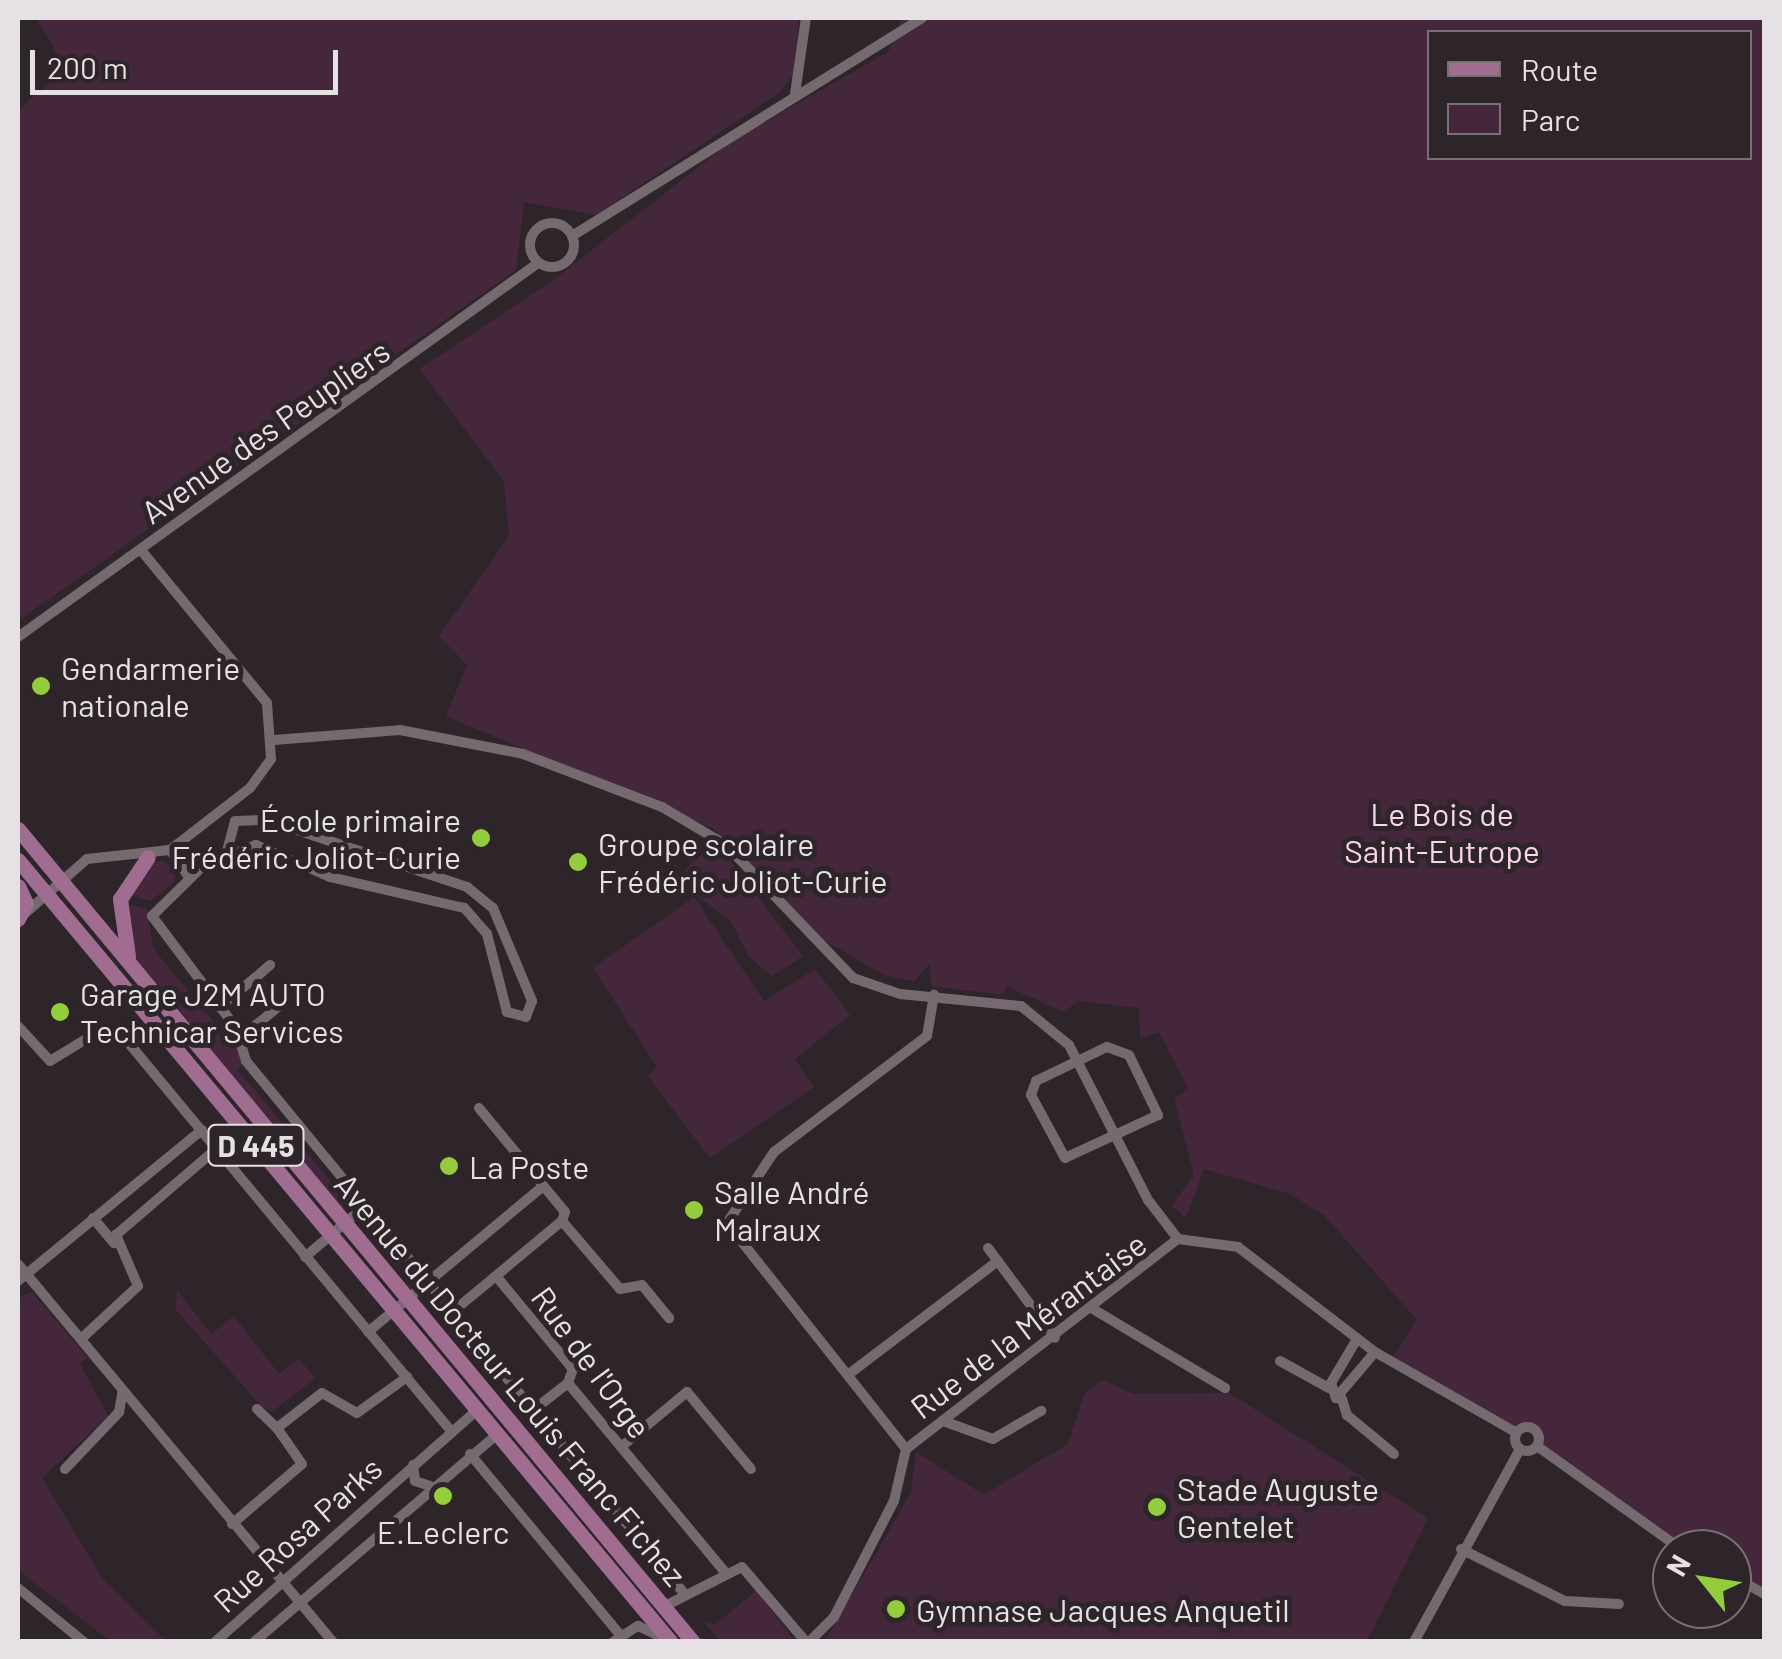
<!DOCTYPE html>
<html>
<head>
<meta charset="utf-8">
<style>
  body { margin:0 }
  #map { position:relative; width:1782px; height:1659px; overflow:hidden; background:#2d252a; font-family:Barlow,sans-serif }
  div>[style] { position:absolute }
  .green>* { inset:0; background:#45273c }
  .street-tunnel>* { height:10px; margin-top:-5px; transform-origin:0; background:repeating-linear-gradient(90deg,#494146 0 10px,transparent 0 15px) }
  .street>* { height:10px; margin:-5px; padding:0 5px; transform-origin:5px; border-radius:5px; background:#746a70 }
  .street>.ring { margin:-5px; padding:0; box-sizing:content-box; background:none; border:10px solid #746a70; border-radius:50% }
  .primary>* { height:15px; margin:-7.5px; padding:0 7.5px; transform-origin:7.5px; border-radius:7.5px; background:#a06c90 }
  .dots>* { width:28px; height:28px; translate:-50% -50%; box-sizing:border-box; border:5px solid #2d252a; border-radius:50% }
  span { translate:-50% -50%; white-space:nowrap; text-align:center; line-height:1.15; -webkit-text-stroke:10px #2d252a; paint-order:stroke }
  .shield-label span { padding:2px 8px; background:#2d252a; border:2px solid; border-radius:8px; -webkit-text-stroke-width:0 }
  .shield-label { font-size:30px; color:#e6e1e4; font-weight:700 }
  .street-label { font-size:32px; color:#e6e1e4 }
  .poi-label { font-size:32px; color:#e6e1e4 }
  .left { translate:0 -50%; text-align:left }
  .right { translate:-100% -50%; text-align:right }
  .park-label { font-size:32px; color:#fcd3ee }
  .frame { position:absolute; inset:0; border:20px solid #e6e1e4; pointer-events:none }
  .legend { position:absolute; left:1427px; top:30px; width:325px; height:130px; box-sizing:border-box; background:#2d252a; border:2px solid #777074; margin:0; padding:12px 18px; list-style:none; font-size:30px; color:#e6e1e4 }
  .legend li { display:flex; align-items:center; gap:20px; height:50px }
  .legend b { width:50px; border:2px solid #777074 }
  .north { position:absolute; left:1652px; top:1529px; width:100px; height:100px; box-sizing:border-box; background:#2d252a; border:2px solid #777074; border-radius:50%; rotate:300deg; font-size:28px; font-weight:700; line-height:40px; text-align:center; color:#e6e1e4 }
  .north::after { content:''; display:block; margin:auto; width:35px; height:45px; background:#93cc3d; clip-path:polygon(50% 0,100% 100%,50% 72%,0 100%) }
  .scale { position:absolute; left:30px; top:50px; width:308px; height:45px; box-sizing:border-box; border:5px solid #e6e1e4; border-top:0; padding-left:12px; font-size:30px; line-height:35px; white-space:nowrap; color:#e6e1e4; -webkit-text-stroke:8px #2d252a; paint-order:stroke }
</style>
</head>
<body>
<div id="map">
  <div class="green">
    <i style="clip-path:polygon(36px 18px,799px 18px,795px 73px,779px 93px,596px 215px,524px 202px,516px 270px,18px 621px,18px 109px,66px 69px)"></i>
    <i style="clip-path:polygon(evenodd,902px 18px,1764px 18px,1764px 1594px,1732px 1576px,1732px 1549px,1681px 1549px,1537px 1446px,1535px 1430px,1515px 1432px,1390px 1362px,1417px 1320px,1324px 1215px,1290px 1194px,1204px 1169px,1186px 1218px,1172px 1206px,1194px 1174px,1174px 1099px,1188px 1089px,1159px 1032px,1140px 1038px,1139px 1008px,1079px 1001px,1063px 1012px,1006px 986px,1003px 995px,931px 986px,930px 963px,914px 982px,884px 975px,814px 935px,712px 828px,446px 716px,467px 665px,439px 636px,509px 536px,504px 481px,419px 369px,552px 281px,732px 141px,888px 52px,902px 18px,1430px 32px,1750px 32px,1750px 158px,1430px 158px,1430px 32px)"></i>
    <i style="clip-path:polygon(706px 845px,727px 856px,803px 956px,772px 976px,749px 957px,730px 920px,677px 881px)"></i>
    <i style="clip-path:polygon(162px 860px,176px 869px,174px 882px,151px 901px,126px 894px,145px 866px)"></i>
    <i style="clip-path:polygon(694px 897px,764px 1001px,815px 969px,850px 1015px,795px 1059px,814px 1087px,710px 1158px,648px 1076px,657px 1067px,593px 968px)"></i>
    <i style="clip-path:polygon(126px 903px,146px 909px,154px 950px,222px 1031px,229px 1027px,244px 1063px,237px 1069px,344px 1197px,351px 1193px,355px 1209px,342px 1209px,133px 958px)"></i>
    <i style="clip-path:polygon(177px 1290px,211px 1334px,234px 1316px,279px 1374px,299px 1359px,315px 1378px,272px 1412px,262px 1407px,176px 1310px)"></i>
    <i style="clip-path:polygon(31px 1291px,87px 1357px,80px 1364px,108px 1416px,42px 1478px,103px 1579px,166px 1641px,110px 1641px,18px 1570px,18px 1299px)"></i>
    <i style="clip-path:polygon(1103px 1380px,1133px 1394px,1229px 1393px,1428px 1518px,1367px 1641px,825px 1641px,911px 1493px,916px 1452px,984px 1495px,1068px 1444px,1085px 1392px)"></i>
    <i style="clip-path:polygon(756px 1591px,795px 1641px,721px 1641px,703px 1622px,715px 1625px)"></i>
  </div>
  <div class="street-tunnel">
    <i style="left:388px;top:1536px;width:10px;rotate:45deg"></i>
  </div>
  <div class="street">
    <i style="left:795px;top:94px;width:77px;rotate:-81.8deg"></i>
    <i class="ring" style="left:530px;top:223px;width:34px;height:34px"></i>
    <i style="left:572px;top:236px;width:412px;rotate:-31.9deg"></i>
    <i style="left:18px;top:637px;width:641px;rotate:-35.72deg"></i>
    <i style="left:274px;top:740px;width:126px;rotate:-4.5deg"></i>
    <i style="left:400px;top:730px;width:125px;rotate:11deg"></i>
    <i style="left:523px;top:754px;width:149px;rotate:20.9deg"></i>
    <i style="left:662px;top:807px;width:74px;rotate:30.7deg"></i>
    <i style="left:726px;top:845px;width:184px;rotate:46.3deg"></i>
    <i style="left:853px;top:978px;width:50px;rotate:18.8deg"></i>
    <i style="left:900px;top:994px;width:122px;rotate:5.7deg"></i>
    <i style="left:1021px;top:1006px;width:62px;rotate:39.1deg"></i>
    <i style="left:1069px;top:1045px;width:174px;rotate:63deg"></i>
    <i style="left:1148px;top:1200px;width:49px;rotate:52.4deg"></i>
    <i style="left:1178px;top:1239px;width:61px;rotate:7.6deg"></i>
    <i style="left:1238px;top:1247px;width:173px;rotate:37.5deg"></i>
    <i style="left:1375px;top:1352px;width:161px;rotate:29.7deg"></i>
    <i style="left:170px;top:850px;width:33px;rotate:55deg"></i>
    <i style="left:227px;top:851px;width:31px;rotate:-75deg"></i>
    <i style="left:235px;top:821px;width:32px;rotate:-2deg"></i>
    <i style="left:267px;top:820px;width:211px;rotate:18.5deg"></i>
    <i style="left:467px;top:887px;width:33px;rotate:39deg"></i>
    <i style="left:493px;top:908px;width:101px;rotate:67.2deg"></i>
    <i style="left:532px;top:1001px;width:17px;rotate:111deg"></i>
    <i style="left:526px;top:1017px;width:20px;rotate:-165deg"></i>
    <i style="left:507px;top:1012px;width:81px;rotate:-104.4deg"></i>
    <i style="left:487px;top:934px;width:35px;rotate:-131deg"></i>
    <i style="left:464px;top:908px;width:138px;rotate:-167deg"></i>
    <i style="left:330px;top:877px;width:81px;rotate:-156.6deg"></i>
    <i style="left:256px;top:845px;width:56px;rotate:159deg"></i>
    <i style="left:204px;top:865px;width:73px;rotate:135.6deg"></i>
    <i style="left:152px;top:916px;width:140px;rotate:53.1deg"></i>
    <i style="left:236px;top:1028px;width:34px;rotate:73deg"></i>
    <i style="left:246px;top:1061px;width:688px;rotate:50.55deg"></i>
    <i style="left:22px;top:916px;width:86px;rotate:-41.2deg"></i>
    <i style="left:87px;top:859px;width:83px;rotate:-6.2deg"></i>
    <i style="left:170px;top:850px;width:101px;rotate:-37.8deg"></i>
    <i style="left:250px;top:788px;width:36px;rotate:-54deg"></i>
    <i style="left:271px;top:759px;width:56px;rotate:-94.1deg"></i>
    <i style="left:267px;top:703px;width:198px;rotate:-129.5deg"></i>
    <i style="left:255px;top:978px;width:20px;rotate:-41deg"></i>
    <i style="left:219px;top:1007px;width:46px;rotate:-38.9deg"></i>
    <i style="left:255px;top:978px;width:37px;rotate:52deg"></i>
    <i style="left:278px;top:1007px;width:50px;rotate:140.6deg"></i>
    <i style="left:18px;top:1026px;width:47px;rotate:47.6deg"></i>
    <i style="left:50px;top:1061px;width:60px;rotate:-31.3deg"></i>
    <i style="left:101px;top:1030px;width:22px;rotate:13deg"></i>
    <i style="left:122px;top:1035px;width:516px;rotate:50.27deg"></i>
    <i style="left:1107px;top:1047px;width:23px;rotate:20deg"></i>
    <i style="left:1129px;top:1055px;width:67px;rotate:64.2deg"></i>
    <i style="left:1158px;top:1115px;width:102px;rotate:155.2deg"></i>
    <i style="left:1065px;top:1158px;width:72px;rotate:-118.4deg"></i>
    <i style="left:1031px;top:1095px;width:15px;rotate:-70deg"></i>
    <i style="left:1036px;top:1081px;width:79px;rotate:-25.6deg"></i>
    <i style="left:479px;top:1108px;width:135px;rotate:50.4deg"></i>
    <i style="left:565px;top:1212px;width:9px;rotate:108deg"></i>
    <i style="left:93px;top:1218px;width:33px;rotate:50deg"></i>
    <i style="left:988px;top:1248px;width:112px;rotate:53.3deg"></i>
    <i style="left:305px;top:1257px;width:82px;rotate:-40.5deg"></i>
    <i style="left:18px;top:1264px;width:492px;rotate:50.2deg"></i>
    <i style="left:496px;top:1276px;width:121px;rotate:50.4deg"></i>
    <i style="left:573px;top:1369px;width:15px;rotate:110deg"></i>
    <i style="left:568px;top:1383px;width:244px;rotate:50.3deg"></i>
    <i style="left:18px;top:1281px;width:238px;rotate:-39.4deg"></i>
    <i style="left:462px;top:1304px;width:130px;rotate:-39.7deg"></i>
    <i style="left:562px;top:1221px;width:89px;rotate:49.5deg"></i>
    <i style="left:620px;top:1289px;width:22px;rotate:-10deg"></i>
    <i style="left:642px;top:1285px;width:43px;rotate:50.7deg"></i>
    <i style="left:1093px;top:1309px;width:154px;rotate:30.9deg"></i>
    <i style="left:368px;top:1332px;width:228px;rotate:-39.8deg"></i>
    <i style="left:81px;top:1339px;width:78px;rotate:-42.9deg"></i>
    <i style="left:138px;top:1286px;width:56px;rotate:-113.3deg"></i>
    <i style="left:116px;top:1235px;width:132px;rotate:-40.7deg"></i>
    <i style="left:1357px;top:1339px;width:51px;rotate:120.6deg"></i>
    <i style="left:1331px;top:1383px;width:16px;rotate:72deg"></i>
    <i style="left:1336px;top:1398px;width:60px;rotate:-49.7deg"></i>
    <i style="left:1280px;top:1361px;width:56px;rotate:28.9deg"></i>
    <i style="left:849px;top:1374px;width:187px;rotate:-37.2deg"></i>
    <i style="left:1342px;top:1399px;width:17px;rotate:73deg"></i>
    <i style="left:1347px;top:1415px;width:61px;rotate:39.7deg"></i>
    <i style="left:536px;top:1408px;width:41px;rotate:-38deg"></i>
    <i style="left:257px;top:1409px;width:28px;rotate:44deg"></i>
    <i style="left:943px;top:1421px;width:53px;rotate:19.8deg"></i>
    <i style="left:993px;top:1439px;width:56px;rotate:-30.3deg"></i>
    <i class="ring" style="left:1515px;top:1427px;width:14px;height:14px"></i>
    <i style="left:1537px;top:1446px;width:177px;rotate:35.6deg"></i>
    <i style="left:621px;top:1447px;width:86px;rotate:-39.8deg"></i>
    <i style="left:687px;top:1392px;width:100px;rotate:50.3deg"></i>
    <i style="left:906px;top:1449px;width:344px;rotate:-37.7deg"></i>
    <i style="left:470px;top:1454px;width:236px;rotate:50.3deg"></i>
    <i style="left:413px;top:1465px;width:16px;rotate:83deg"></i>
    <i style="left:415px;top:1481px;width:16px;rotate:18deg"></i>
    <i style="left:65px;top:1469px;width:79px;rotate:-46.5deg"></i>
    <i style="left:119px;top:1412px;width:22px;rotate:-80deg"></i>
    <i style="left:232px;top:1524px;width:92px;rotate:-40.6deg"></i>
    <i style="left:302px;top:1464px;width:44px;rotate:-124.8deg"></i>
    <i style="left:277px;top:1428px;width:57px;rotate:-37.9deg"></i>
    <i style="left:322px;top:1393px;width:40px;rotate:29.7deg"></i>
    <i style="left:357px;top:1413px;width:62px;rotate:-35.8deg"></i>
    <i style="left:1461px;top:1549px;width:116px;rotate:26.6deg"></i>
    <i style="left:1565px;top:1601px;width:54px;rotate:3.2deg"></i>
    <i style="left:1732px;top:1576px;width:37px;rotate:29deg"></i>
    <i style="left:18px;top:1588px;width:85px;rotate:39.3deg"></i>
    <i style="left:665px;top:1606px;width:86px;rotate:-26.9deg"></i>
    <i style="left:742px;top:1567px;width:99px;rotate:49.5deg"></i>
    <i style="left:215px;top:1642px;width:349px;rotate:-41.5deg"></i>
    <i style="left:254px;top:1642px;width:318px;rotate:-40.5deg"></i>
    <i style="left:613px;top:1642px;width:30px;rotate:-33deg"></i>
    <i style="left:638px;top:1626px;width:23px;rotate:25deg"></i>
    <i style="left:809px;top:1642px;width:35px;rotate:-45deg"></i>
    <i style="left:834px;top:1617px;width:131px;rotate:-62.7deg"></i>
    <i style="left:894px;top:1501px;width:53px;rotate:-77deg"></i>
    <i style="left:906px;top:1449px;width:288px;rotate:-128.4deg"></i>
    <i style="left:727px;top:1223px;width:85px;rotate:-56.5deg"></i>
    <i style="left:774px;top:1152px;width:192px;rotate:-37.2deg"></i>
    <i style="left:927px;top:1036px;width:42px;rotate:-80.3deg"></i>
    <i style="left:1414px;top:1642px;width:220px;rotate:-61.2deg"></i>
  </div>
  <div class="primary">
    <i style="left:18px;top:829px;width:1057px;rotate:50.3deg"></i>
    <i style="left:18px;top:860px;width:1019px;rotate:50.14deg"></i>
    <i style="left:18px;top:886px;width:19px;rotate:65deg"></i>
    <i style="left:26px;top:903px;width:18px;rotate:117deg"></i>
    <i style="left:128px;top:956px;width:58px;rotate:-98deg"></i>
    <i style="left:120px;top:899px;width:50px;rotate:-56.3deg"></i>
  </div>
  <div class="dots">
    <i style="left:41px;top:686px;background:#93cc3d"></i>
    <i style="left:481px;top:838px;background:#93cc3d"></i>
    <i style="left:578px;top:862px;background:#93cc3d"></i>
    <i style="left:60px;top:1012px;background:#93cc3d"></i>
    <i style="left:449px;top:1166px;background:#93cc3d"></i>
    <i style="left:694px;top:1210px;background:#93cc3d"></i>
    <i style="left:443px;top:1496px;background:#93cc3d"></i>
    <i style="left:1157px;top:1507px;background:#93cc3d"></i>
    <i style="left:896px;top:1609px;background:#93cc3d"></i>
  </div>
  <div class="shield-label">
    <span style="left:256px;top:1145px">D 445</span>
  </div>
  <div class="street-label">
    <span style="left:265px;top:431px;rotate:-35deg">Avenue des Peupliers</span>
    <span style="left:1028px;top:1325px;rotate:-37deg">Rue de la Mérantaise</span>
    <span style="left:592px;top:1362px;rotate:54deg">Rue de l'Orge</span>
    <span style="left:511px;top:1379px;rotate:50deg">Avenue du Docteur Louis Franc Fichez</span>
    <span style="left:297px;top:1534px;rotate:-42deg">Rue Rosa Parks</span>
  </div>
  <div class="poi-label">
    <span class="left" style="left:61px;top:686px">Gendarmerie<br>nationale</span>
    <span class="right" style="left:461px;top:838px">École primaire<br>Frédéric Joliot-Curie</span>
    <span class="left" style="left:598px;top:862px">Groupe scolaire<br>Frédéric Joliot-Curie</span>
    <span class="left" style="left:80px;top:1012px">Garage J2M AUTO<br>Technicar Services</span>
    <span class="left" style="left:469px;top:1166px">La Poste</span>
    <span class="left" style="left:714px;top:1210px">Salle André<br>Malraux</span>
    <span class="left" style="left:1177px;top:1507px">Stade Auguste<br>Gentelet</span>
    <span style="left:443px;top:1531px">E.Leclerc</span>
    <span class="left" style="left:916px;top:1609px">Gymnase Jacques Anquetil</span>
  </div>
  <div class="park-label">
    <span style="left:1442px;top:832px">Le Bois de<br>Saint-Eutrope</span>
  </div>
  <div class="frame"></div>
  <ul class="legend">
  <li><b style="height:12px;background:#a06c90"></b>Route</li>
  <li><b style="height:28px;background:#45273c"></b>Parc</li>
  </ul>
  <div class="north">N</div>
  <div class="scale">200 m</div>
</div>
</body>
</html>
